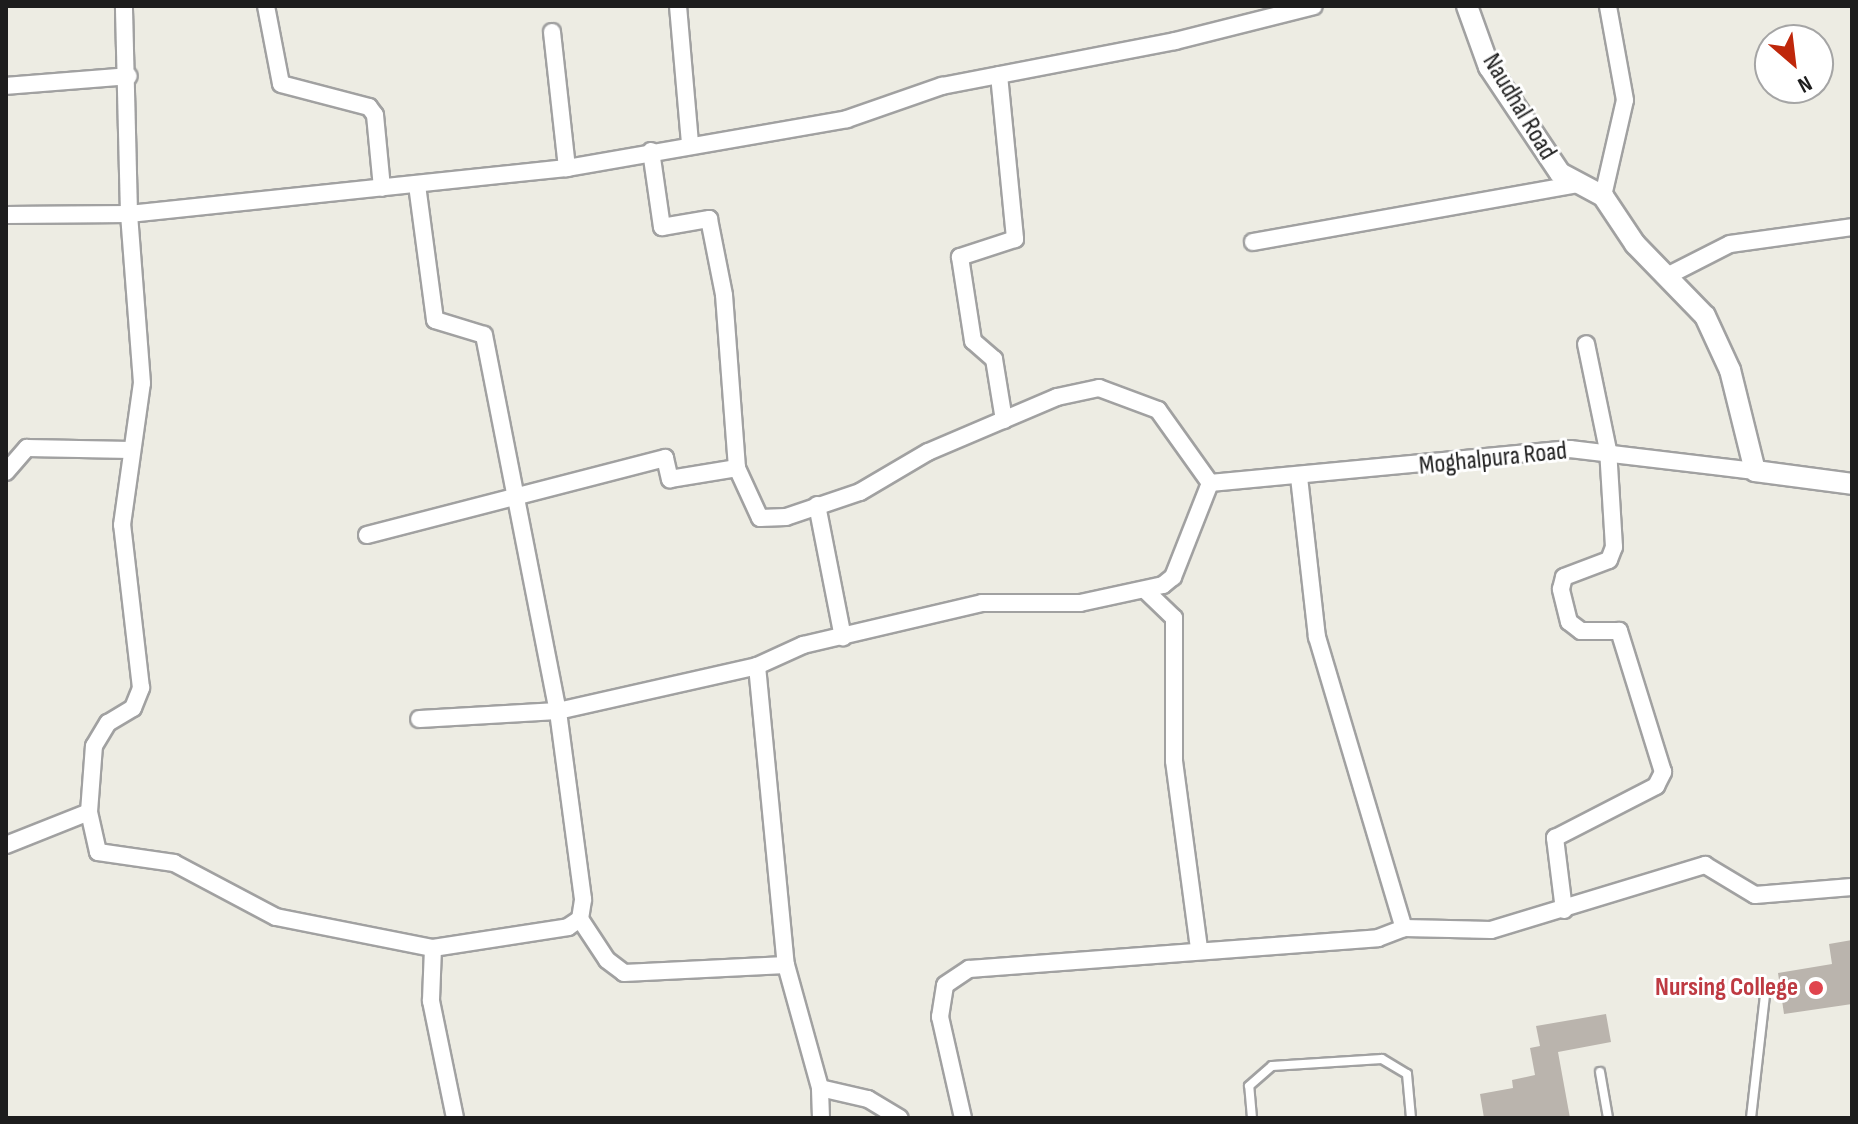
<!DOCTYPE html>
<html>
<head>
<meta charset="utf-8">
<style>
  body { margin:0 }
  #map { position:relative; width:1858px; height:1124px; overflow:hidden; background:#edece3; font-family:"Sofia Sans Condensed",sans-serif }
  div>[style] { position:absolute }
  .building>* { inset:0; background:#bab4ad }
  .roads { filter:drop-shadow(2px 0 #a1a1a1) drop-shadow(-2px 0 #a1a1a1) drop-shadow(0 2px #a1a1a1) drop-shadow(0 -2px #a1a1a1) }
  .service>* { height:8px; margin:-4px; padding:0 4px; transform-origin:4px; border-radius:4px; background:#fff }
  .minor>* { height:16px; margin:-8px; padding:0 8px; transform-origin:8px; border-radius:8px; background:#fff }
  .tertiary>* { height:20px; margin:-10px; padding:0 10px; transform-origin:10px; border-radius:10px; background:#fff }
  .dots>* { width:22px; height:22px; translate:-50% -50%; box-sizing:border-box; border:4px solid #fff; border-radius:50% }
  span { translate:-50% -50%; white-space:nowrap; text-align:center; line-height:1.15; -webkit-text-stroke:6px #fff; paint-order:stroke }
  .street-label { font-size:26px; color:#1d1d1d }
  .health-label { font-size:26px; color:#be3a42; font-weight:700 }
  .right { translate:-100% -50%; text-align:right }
  .frame { position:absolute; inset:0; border:8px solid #1d1d1d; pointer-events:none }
  .north { position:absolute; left:1754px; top:24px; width:80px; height:80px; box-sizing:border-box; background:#fff; border:2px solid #a5a5a5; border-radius:50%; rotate:152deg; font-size:22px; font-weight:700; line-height:32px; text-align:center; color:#1d1d1d }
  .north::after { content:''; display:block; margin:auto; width:28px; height:36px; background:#bf270b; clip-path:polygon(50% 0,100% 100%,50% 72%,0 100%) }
</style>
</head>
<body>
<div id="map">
  <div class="building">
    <i style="clip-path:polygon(1852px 940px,1852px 1004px,1784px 1014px,1778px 973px,1832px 964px,1829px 944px)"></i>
    <i style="clip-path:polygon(1606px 1014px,1611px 1042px,1558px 1052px,1570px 1118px,1484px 1118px,1480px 1094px,1513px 1088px,1512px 1080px,1535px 1075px,1530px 1048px,1540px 1046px,1536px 1026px)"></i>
  </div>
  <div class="roads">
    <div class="service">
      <i style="left:1600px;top:1072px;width:47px;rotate:80.1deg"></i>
      <i style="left:1252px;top:1118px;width:32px;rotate:-95deg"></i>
      <i style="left:1249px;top:1086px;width:30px;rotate:-41deg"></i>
      <i style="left:1272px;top:1066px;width:110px;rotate:-3.6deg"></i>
      <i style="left:1382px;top:1059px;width:29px;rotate:31deg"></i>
      <i style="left:1407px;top:1074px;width:44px;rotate:84.8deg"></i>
      <i style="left:1751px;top:1118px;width:123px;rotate:-83.5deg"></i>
    </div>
    <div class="minor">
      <i style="left:266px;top:6px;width:79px;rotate:79.1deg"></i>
      <i style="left:281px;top:84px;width:91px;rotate:14.6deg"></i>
      <i style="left:369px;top:107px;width:10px;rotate:53deg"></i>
      <i style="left:375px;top:115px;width:73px;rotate:84.5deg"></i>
      <i style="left:678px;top:6px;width:138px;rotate:85deg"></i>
      <i style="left:552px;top:32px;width:137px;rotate:83.7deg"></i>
      <i style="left:999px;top:75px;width:165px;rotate:84.4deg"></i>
      <i style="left:1015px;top:239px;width:58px;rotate:161.9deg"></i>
      <i style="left:960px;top:257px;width:85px;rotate:81.2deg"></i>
      <i style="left:973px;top:341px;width:28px;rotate:41deg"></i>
      <i style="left:994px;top:359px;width:62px;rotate:80.7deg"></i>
      <i style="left:6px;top:86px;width:123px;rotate:-4.6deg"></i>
      <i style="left:651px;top:151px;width:77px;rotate:81.8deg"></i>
      <i style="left:662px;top:227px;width:48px;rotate:-9.7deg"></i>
      <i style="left:709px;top:219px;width:77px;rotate:78.8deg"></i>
      <i style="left:724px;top:295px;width:173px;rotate:85.7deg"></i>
      <i style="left:737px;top:468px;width:55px;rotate:65.3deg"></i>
      <i style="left:760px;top:518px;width:26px;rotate:-2deg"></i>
      <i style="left:786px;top:517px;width:78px;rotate:-18.7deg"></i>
      <i style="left:860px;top:492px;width:79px;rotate:-30.5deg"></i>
      <i style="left:928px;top:452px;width:140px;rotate:-23.1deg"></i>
      <i style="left:1057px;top:397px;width:43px;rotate:-12.1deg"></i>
      <i style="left:1099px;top:388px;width:63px;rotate:20.4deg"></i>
      <i style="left:1158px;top:410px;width:90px;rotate:54.5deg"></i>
      <i style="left:1210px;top:483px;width:362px;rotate:-5.4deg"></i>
      <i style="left:1570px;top:449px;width:186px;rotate:6.8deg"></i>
      <i style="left:417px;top:185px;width:136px;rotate:82.4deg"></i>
      <i style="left:435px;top:320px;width:51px;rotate:17deg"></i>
      <i style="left:484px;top:335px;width:383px;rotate:78.9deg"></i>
      <i style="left:558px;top:711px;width:139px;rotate:176.7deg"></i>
      <i style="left:1603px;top:196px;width:98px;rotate:-77.1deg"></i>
      <i style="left:1625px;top:100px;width:96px;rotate:-100.3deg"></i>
      <i style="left:6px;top:215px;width:123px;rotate:-0.5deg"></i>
      <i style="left:129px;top:214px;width:440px;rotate:-6deg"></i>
      <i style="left:567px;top:168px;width:284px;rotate:-9.9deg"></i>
      <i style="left:847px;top:119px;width:101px;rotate:-19.2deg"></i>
      <i style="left:942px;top:86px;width:237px;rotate:-10.9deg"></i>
      <i style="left:1175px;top:41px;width:143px;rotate:-14.1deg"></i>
      <i style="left:1253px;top:242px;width:330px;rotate:-10.1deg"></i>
      <i style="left:1669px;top:275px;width:68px;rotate:-26.9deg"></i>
      <i style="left:1730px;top:244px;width:123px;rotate:-7.9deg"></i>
      <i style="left:6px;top:472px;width:32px;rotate:-49deg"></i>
      <i style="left:27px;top:448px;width:104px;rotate:1.1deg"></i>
      <i style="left:1299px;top:477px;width:161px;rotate:83.6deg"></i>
      <i style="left:1317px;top:637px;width:304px;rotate:73.4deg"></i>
      <i style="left:817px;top:505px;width:135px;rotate:78.9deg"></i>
      <i style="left:367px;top:535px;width:308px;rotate:-14.5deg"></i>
      <i style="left:665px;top:458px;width:22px;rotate:77deg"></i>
      <i style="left:670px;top:479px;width:68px;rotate:-9.3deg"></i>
      <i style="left:1146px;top:591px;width:39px;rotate:44deg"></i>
      <i style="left:1174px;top:618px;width:143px;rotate:90deg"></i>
      <i style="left:1174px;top:761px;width:189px;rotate:82.4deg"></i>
      <i style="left:757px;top:666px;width:51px;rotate:-24.5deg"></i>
      <i style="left:803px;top:645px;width:184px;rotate:-13.2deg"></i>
      <i style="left:982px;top:603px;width:98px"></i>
      <i style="left:1080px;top:603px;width:85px;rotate:-12.2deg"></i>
      <i style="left:1163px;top:585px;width:13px;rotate:-39deg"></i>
      <i style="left:1173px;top:577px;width:101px;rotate:-68.5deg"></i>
      <i style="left:89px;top:812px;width:41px;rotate:77.3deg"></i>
      <i style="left:98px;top:852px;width:77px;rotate:8.2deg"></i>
      <i style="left:174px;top:863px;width:115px;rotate:27.9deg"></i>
      <i style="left:276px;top:917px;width:160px;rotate:11.2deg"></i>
      <i style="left:433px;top:948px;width:53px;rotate:92.2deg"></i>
      <i style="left:431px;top:1001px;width:119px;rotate:78.4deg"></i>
      <i style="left:6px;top:845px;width:89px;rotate:-21.7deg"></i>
      <i style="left:89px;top:812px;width:66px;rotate:-85.7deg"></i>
      <i style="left:94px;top:746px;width:27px;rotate:-59deg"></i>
      <i style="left:108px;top:723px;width:29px;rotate:-31deg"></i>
      <i style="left:133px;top:708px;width:22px;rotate:-68deg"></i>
      <i style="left:141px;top:688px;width:164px;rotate:-96.6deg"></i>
      <i style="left:122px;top:525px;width:143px;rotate:-82deg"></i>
      <i style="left:142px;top:383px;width:169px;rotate:-94.4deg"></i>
      <i style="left:129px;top:214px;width:208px;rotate:-91.4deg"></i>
      <i style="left:1564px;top:910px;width:73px;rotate:-97.1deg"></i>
      <i style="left:1555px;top:838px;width:114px;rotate:-27.2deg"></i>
      <i style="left:1656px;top:786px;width:16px;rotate:-63deg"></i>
      <i style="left:1663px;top:772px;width:148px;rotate:-107.3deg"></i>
      <i style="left:1619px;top:631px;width:38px;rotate:180deg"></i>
      <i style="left:1581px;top:631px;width:15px;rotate:-143deg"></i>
      <i style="left:1569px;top:622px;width:34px;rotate:-104deg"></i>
      <i style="left:1561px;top:589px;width:12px;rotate:-76deg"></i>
      <i style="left:1564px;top:577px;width:48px;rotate:-20.7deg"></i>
      <i style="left:1609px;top:560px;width:14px;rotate:-69deg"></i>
      <i style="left:1614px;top:547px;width:97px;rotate:-93.5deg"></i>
      <i style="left:1608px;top:450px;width:108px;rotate:-101.7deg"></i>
      <i style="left:580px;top:919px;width:49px;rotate:56.6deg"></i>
      <i style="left:607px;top:960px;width:21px;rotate:37deg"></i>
      <i style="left:624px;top:973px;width:162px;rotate:-2.8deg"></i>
      <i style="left:433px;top:948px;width:137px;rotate:-8.8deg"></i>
      <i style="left:568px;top:927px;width:14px;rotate:-34deg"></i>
      <i style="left:580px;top:919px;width:20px;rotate:-81deg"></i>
      <i style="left:583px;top:899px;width:190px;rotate:-97.6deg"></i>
      <i style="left:558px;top:711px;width:204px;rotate:-12.7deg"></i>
      <i style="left:757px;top:666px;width:300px;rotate:84.5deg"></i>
      <i style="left:786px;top:965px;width:128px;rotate:74.5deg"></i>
      <i style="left:821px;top:1118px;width:30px;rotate:-92deg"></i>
      <i style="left:820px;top:1088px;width:49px;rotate:12.9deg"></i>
      <i style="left:868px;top:1099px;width:37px;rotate:31deg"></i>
      <i style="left:963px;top:1118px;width:104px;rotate:-102.8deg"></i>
      <i style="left:940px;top:1017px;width:32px;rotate:-81deg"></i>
      <i style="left:945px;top:985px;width:29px;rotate:-34deg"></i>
      <i style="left:969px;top:969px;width:410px;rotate:-4.3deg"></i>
      <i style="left:1378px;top:938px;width:28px;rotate:-21deg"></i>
      <i style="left:1404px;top:928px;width:87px;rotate:1.3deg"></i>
      <i style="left:1491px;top:930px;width:224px;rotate:-16.9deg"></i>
      <i style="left:1705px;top:865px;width:58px;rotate:31deg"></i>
      <i style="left:1755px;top:895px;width:97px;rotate:-4.7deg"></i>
    </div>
    <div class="tertiary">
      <i style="left:1467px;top:6px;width:65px;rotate:70.2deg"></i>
      <i style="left:1489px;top:67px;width:128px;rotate:56.2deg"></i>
      <i style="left:1560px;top:173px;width:49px;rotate:28.1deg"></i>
      <i style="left:1603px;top:196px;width:58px;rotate:56.3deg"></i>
      <i style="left:1635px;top:244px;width:100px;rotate:45.8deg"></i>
      <i style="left:1705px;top:316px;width:60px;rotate:65.2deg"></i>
      <i style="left:1730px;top:370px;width:104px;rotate:76.1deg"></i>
      <i style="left:1755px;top:471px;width:98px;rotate:7.6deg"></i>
    </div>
  </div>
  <div class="dots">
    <i style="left:1816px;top:988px;background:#e0444e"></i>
  </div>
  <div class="street-label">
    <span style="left:1519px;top:107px;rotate:59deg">Naudhal Road</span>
    <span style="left:1493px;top:459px;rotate:-6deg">Moghalpura Road</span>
  </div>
  <div class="health-label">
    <span class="right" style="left:1798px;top:988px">Nursing College</span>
  </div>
  <div class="frame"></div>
  <div class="north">N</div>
</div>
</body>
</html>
